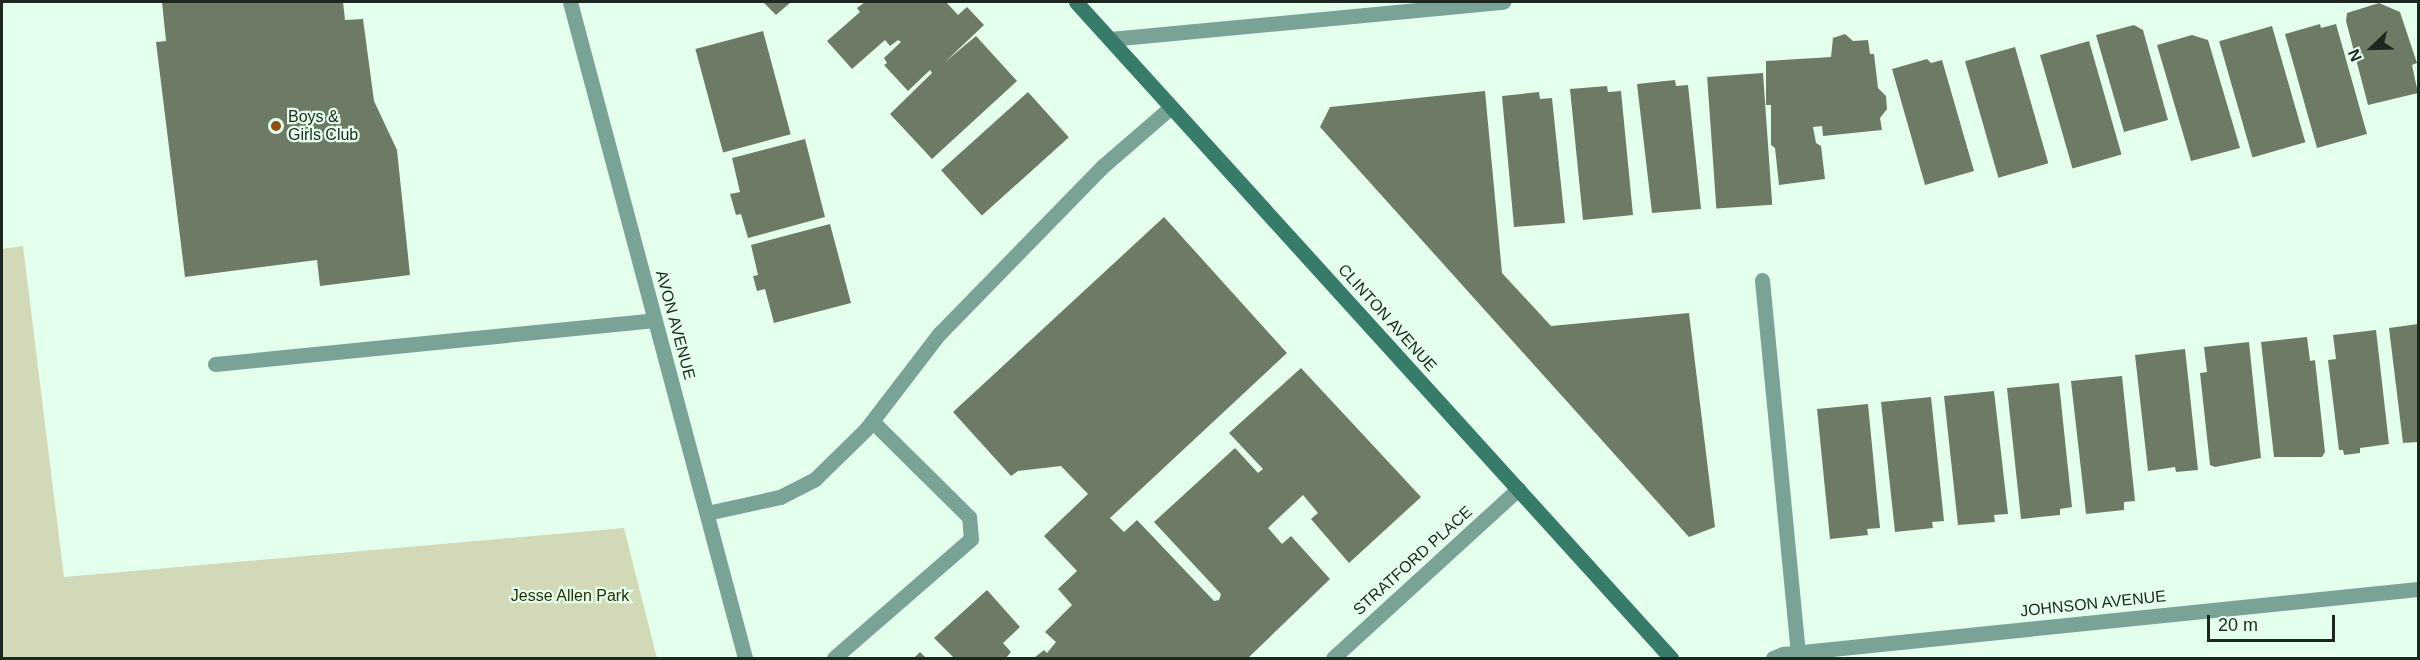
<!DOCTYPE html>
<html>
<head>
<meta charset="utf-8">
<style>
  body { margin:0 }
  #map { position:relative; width:2420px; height:660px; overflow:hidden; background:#e5ffed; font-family:Arial,sans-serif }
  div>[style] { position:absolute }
  .green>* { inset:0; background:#d2d9b9 }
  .building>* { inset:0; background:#6d7b66; transform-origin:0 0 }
  .service>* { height:15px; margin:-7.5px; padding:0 7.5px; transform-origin:7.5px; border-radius:7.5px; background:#7aa398 }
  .minor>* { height:15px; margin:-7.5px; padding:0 7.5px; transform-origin:7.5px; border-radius:7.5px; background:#7aa398 }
  .tertiary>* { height:15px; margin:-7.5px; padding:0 7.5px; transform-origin:7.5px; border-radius:7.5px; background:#7aa398 }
  .secondary>* { height:15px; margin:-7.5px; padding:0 7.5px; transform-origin:7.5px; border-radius:7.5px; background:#387b6b }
  .dots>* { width:16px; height:16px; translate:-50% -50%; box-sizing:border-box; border:3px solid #e5ffed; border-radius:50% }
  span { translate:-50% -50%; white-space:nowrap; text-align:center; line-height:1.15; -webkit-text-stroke:4.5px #e5ffed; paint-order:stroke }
  .poi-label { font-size:16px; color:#1d2720 }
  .left { translate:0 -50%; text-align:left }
  .street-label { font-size:16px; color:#1d2720 }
  .park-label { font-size:16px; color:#292f04 }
  .frame { position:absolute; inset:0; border:3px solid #1d2720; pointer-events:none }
  .north { position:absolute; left:2342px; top:18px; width:60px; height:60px; -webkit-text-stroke:4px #e5ffed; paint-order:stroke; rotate:247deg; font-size:16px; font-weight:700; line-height:24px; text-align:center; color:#1d2720 }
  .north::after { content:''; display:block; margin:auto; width:21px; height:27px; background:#1d2720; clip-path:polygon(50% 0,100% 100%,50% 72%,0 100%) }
  .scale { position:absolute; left:2207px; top:615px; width:128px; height:27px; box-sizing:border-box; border:3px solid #1d2720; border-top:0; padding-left:8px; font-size:18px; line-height:21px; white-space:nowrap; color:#1d2720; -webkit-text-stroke:4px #e5ffed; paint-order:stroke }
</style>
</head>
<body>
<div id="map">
  <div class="green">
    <i style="clip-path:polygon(23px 246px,64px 577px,624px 528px,657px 658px,2px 658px,2px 249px)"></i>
  </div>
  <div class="building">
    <i style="clip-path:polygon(162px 2px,343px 2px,345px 20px,363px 19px,374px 101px,397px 150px,410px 275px,320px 286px,317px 260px,185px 277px,156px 42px,166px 41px)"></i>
    <i style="clip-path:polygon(763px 2px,791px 2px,776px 15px)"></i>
    <i style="clip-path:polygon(865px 2px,946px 2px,958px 15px,967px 7px,984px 25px,945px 62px,976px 36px,1017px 81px,932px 159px,890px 114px,932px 73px,930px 70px,908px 91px,884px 65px,887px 63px,884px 58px,901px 42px,898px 40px,890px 46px,885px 40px,852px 69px,827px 41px,860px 12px,857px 8px)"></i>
    <i style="clip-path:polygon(2379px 3px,2400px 12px,2417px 63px,2412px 65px,2418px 93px,2368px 105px,2346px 21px,2347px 13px)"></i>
    <i style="clip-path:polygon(2320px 24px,2321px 28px,2336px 24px,2367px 134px,2317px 148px,2285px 34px)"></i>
    <i style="clip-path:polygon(2134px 25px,2143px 30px,2168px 120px,2124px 132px,2096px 35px)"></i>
    <i style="left:2272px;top:26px;width:121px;height:55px;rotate:74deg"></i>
    <i style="left:763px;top:31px;width:107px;height:70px;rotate:75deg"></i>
    <i style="clip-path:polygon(1845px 34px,1853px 41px,1868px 40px,1870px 54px,1874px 54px,1878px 88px,1886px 96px,1887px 109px,1880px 118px,1882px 130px,1823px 136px,1822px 126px,1813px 127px,1816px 143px,1821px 146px,1825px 179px,1779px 185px,1775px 148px,1771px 145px,1771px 105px,1766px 105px,1766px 61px,1831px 57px,1833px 38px)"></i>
    <i style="clip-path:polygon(2192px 35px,2208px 40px,2240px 148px,2191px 161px,2157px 45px)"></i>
    <i style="left:2089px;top:41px;width:118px;height:51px;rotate:74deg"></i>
    <i style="left:2015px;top:47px;width:121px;height:52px;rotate:74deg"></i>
    <i style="clip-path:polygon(1927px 59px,1931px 63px,1942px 60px,1974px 171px,1925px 185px,1892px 69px)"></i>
    <i style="left:1763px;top:73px;width:132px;height:56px;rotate:86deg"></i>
    <i style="clip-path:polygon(1675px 80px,1676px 86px,1688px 85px,1701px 209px,1652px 213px,1637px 84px)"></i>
    <i style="clip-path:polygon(1607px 86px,1608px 92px,1621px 91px,1633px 215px,1583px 220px,1570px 89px)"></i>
    <i style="clip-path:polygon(1485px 91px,1502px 273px,1551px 326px,1689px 313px,1715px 527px,1689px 537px,1320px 127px,1330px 107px)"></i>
    <i style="left:1028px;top:92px;width:61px;height:117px;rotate:48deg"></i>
    <i style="clip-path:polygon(1539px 92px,1540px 99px,1552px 98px,1565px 223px,1514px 227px,1502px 96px)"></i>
    <i style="clip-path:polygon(805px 139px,825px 217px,748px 238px,741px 214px,736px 215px,730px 194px,740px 192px,732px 158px)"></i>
    <i style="clip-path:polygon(1164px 217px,1287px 353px,1110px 518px,1124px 532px,1137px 520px,1214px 601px,1219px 600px,1221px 594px,1154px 522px,1235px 448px,1258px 473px,1263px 469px,1229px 433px,1301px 368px,1421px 497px,1349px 563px,1311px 519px,1318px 513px,1303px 495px,1268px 528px,1282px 544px,1291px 536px,1330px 579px,1248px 658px,1034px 658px,1044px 650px,1047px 653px,1056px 642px,1045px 632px,1072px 605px,1058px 589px,1077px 571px,1044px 536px,1088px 494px,1061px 466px,1018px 471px,1011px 476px,953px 412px)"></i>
    <i style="clip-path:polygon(830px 224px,851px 303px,774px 323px,765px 289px,757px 291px,753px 276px,758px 275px,751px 245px)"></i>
    <i style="clip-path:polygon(2418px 324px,2418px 442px,2403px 443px,2389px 328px)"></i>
    <i style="clip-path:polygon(2376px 330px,2389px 444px,2360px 448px,2360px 453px,2344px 455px,2343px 450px,2339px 450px,2328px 360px,2336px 359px,2333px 335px)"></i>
    <i style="clip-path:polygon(2307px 337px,2310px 361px,2315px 360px,2325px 452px,2322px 457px,2274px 457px,2261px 342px)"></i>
    <i style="clip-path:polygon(2249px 342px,2261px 458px,2215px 467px,2210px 465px,2200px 373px,2207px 372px,2204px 347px)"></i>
    <i style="clip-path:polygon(2185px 349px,2198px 470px,2176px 472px,2175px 467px,2148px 471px,2135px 355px)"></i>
    <i style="clip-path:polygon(2122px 376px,2135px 501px,2124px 502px,2124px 510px,2086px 514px,2071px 381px)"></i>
    <i style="clip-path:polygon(2059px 383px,2072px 507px,2060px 509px,2060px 515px,2021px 519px,2007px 388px)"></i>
    <i style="clip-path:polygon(1994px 391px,2008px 514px,1994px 515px,1995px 522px,1958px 525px,1944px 396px)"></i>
    <i style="clip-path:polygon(1931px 397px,1944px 521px,1932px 522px,1933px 528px,1895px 532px,1881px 402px)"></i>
    <i style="clip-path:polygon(1868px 404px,1880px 528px,1867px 529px,1868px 535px,1830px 539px,1817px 409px)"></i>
    <i style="clip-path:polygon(987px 590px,1020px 627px,1003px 643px,1011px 652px,1006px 658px,954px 658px,934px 638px)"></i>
    <i style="clip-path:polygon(920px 652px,926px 658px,914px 658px)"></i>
  </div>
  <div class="service">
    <i style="left:1762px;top:280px;width:374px;rotate:84.5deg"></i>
    <i style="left:215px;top:364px;width:442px;rotate:-5.7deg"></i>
    <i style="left:707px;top:513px;width:75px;rotate:-12.4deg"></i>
    <i style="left:780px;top:497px;width:39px;rotate:-27deg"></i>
    <i style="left:815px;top:479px;width:71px;rotate:-44.4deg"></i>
    <i style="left:866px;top:429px;width:120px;rotate:-52.5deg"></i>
    <i style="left:939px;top:334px;width:235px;rotate:-45.7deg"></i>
    <i style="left:1103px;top:166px;width:90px;rotate:-40.9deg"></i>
    <i style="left:834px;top:658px;width:181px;rotate:-41deg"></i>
    <i style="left:971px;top:539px;width:22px;rotate:-95deg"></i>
    <i style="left:969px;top:517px;width:136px;rotate:-135.3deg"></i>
  </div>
  <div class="minor">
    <i style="left:1110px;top:39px;width:395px;rotate:-5.4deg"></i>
    <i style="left:1333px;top:658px;width:251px;rotate:-42.4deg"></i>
    <i style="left:1773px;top:658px;width:11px;rotate:-22deg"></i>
    <i style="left:1783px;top:654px;width:638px;rotate:-5.84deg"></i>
  </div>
  <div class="tertiary">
    <i style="left:570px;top:2px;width:679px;rotate:75.06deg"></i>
  </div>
  <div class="secondary">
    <i style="left:1076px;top:2px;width:886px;rotate:47.79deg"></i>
  </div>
  <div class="dots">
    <i style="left:276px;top:126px;background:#8e5015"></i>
  </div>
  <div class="poi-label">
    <span class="left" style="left:288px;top:126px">Boys &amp;<br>Girls Club</span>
  </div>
  <div class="street-label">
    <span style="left:1387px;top:318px;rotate:48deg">CLINTON AVENUE</span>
    <span style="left:675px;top:325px;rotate:75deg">AVON AVENUE</span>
    <span style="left:1413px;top:561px;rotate:-42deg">STRATFORD PLACE</span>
    <span style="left:2093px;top:604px;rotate:-6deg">JOHNSON AVENUE</span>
  </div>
  <div class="park-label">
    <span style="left:570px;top:596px">Jesse Allen Park</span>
  </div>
  <div class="frame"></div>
  <div class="north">N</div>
  <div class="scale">20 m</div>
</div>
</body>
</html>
